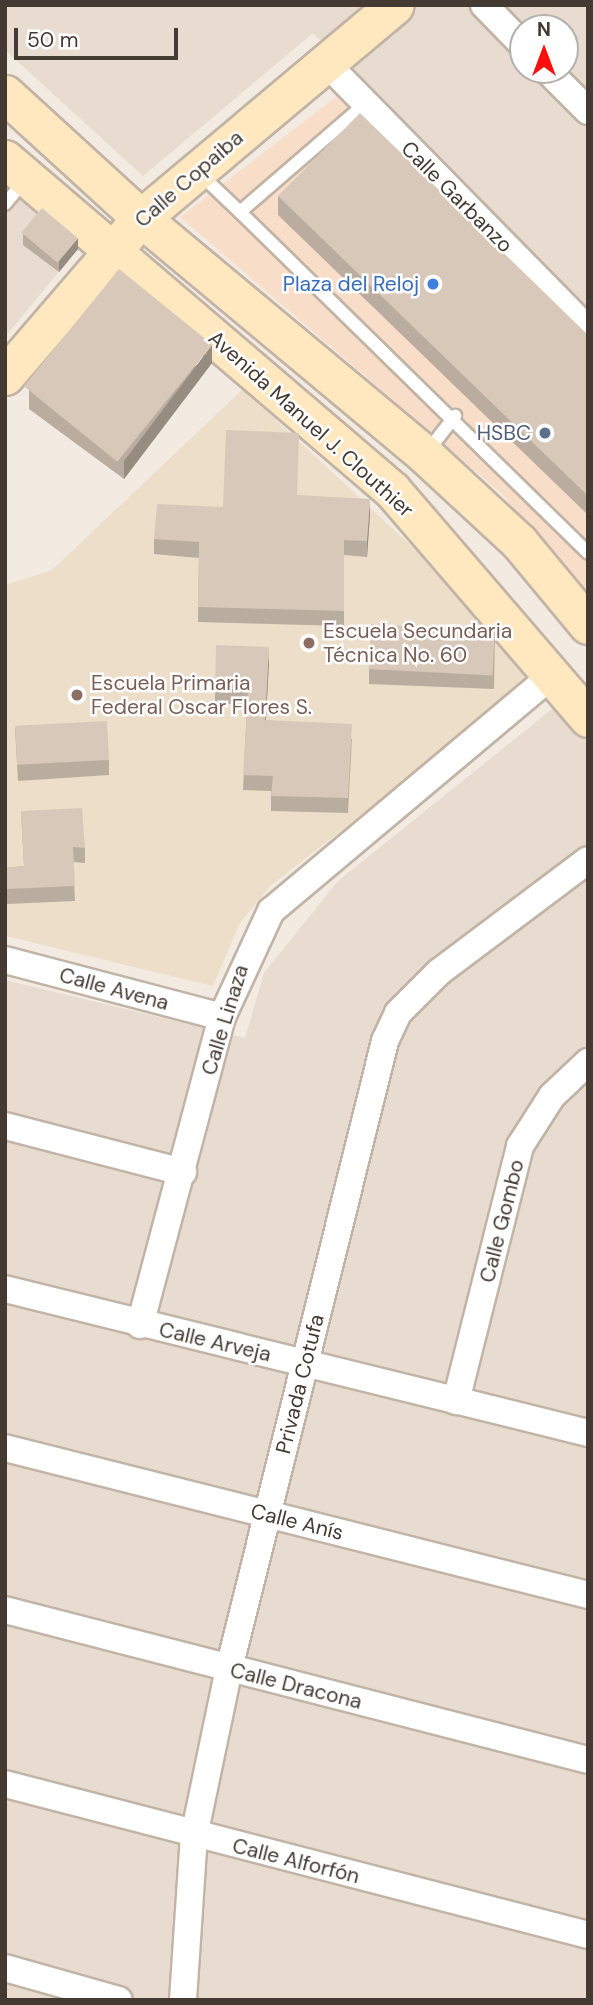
<!DOCTYPE html>
<html>
<head>
<meta charset="utf-8">
<style>
  body { margin:0 }
  #map { position:relative; width:593px; height:2005px; overflow:hidden; background:#f3ebe1; font-family:"DM Sans",sans-serif }
  div>[style] { position:absolute }
  .residential>* { inset:0; background:#e7dccf }
  .commercial>* { inset:0; background:#f8dec9 }
  .education>* { inset:0; background:#eddeca }
  .roads { filter:drop-shadow(2px 0 #c1b4a6) drop-shadow(-2px 0 #c1b4a6) drop-shadow(0 2px #c1b4a6) drop-shadow(0 -2px #c1b4a6) }
  .lane>* { height:12px; margin:-6px; padding:0 6px; transform-origin:6px; border-radius:6px; background:#fff }
  .street>* { height:26px; margin:-13px; padding:0 13px; transform-origin:13px; border-radius:13px; background:#fff }
  .secondary>* { height:37px; margin:-18.5px; padding:0 18.5px; transform-origin:18.5px; border-radius:18.5px; background:#ffe7bf }
  .wall>* { inset:0; background:#baac9f }
  .shaded-wall>* { inset:0; background:#978c82 }
  .building>* { inset:0; background:#d8c8b9; transform-origin:0 0 }
  .dots>* { width:19px; height:19px; translate:-50% -50%; box-sizing:border-box; border:4px solid #fff; border-radius:50% }
  span { translate:-50% -50%; white-space:nowrap; text-align:center; line-height:1.15; -webkit-text-stroke:5px #fff; paint-order:stroke }
  .street-label { font-size:21px; color:#443a32 }
  .shop-label { font-size:21px; color:#366cbe }
  .right { translate:-100% -50%; text-align:right }
  .service-label { font-size:21px; color:#4e5e75 }
  .education-label { font-size:21px; color:#785e54 }
  .left { translate:0 -50%; text-align:left }
  .frame { position:absolute; inset:0; border:7px solid #443a32; pointer-events:none }
  .north { position:absolute; left:509px; top:14px; width:70px; height:70px; box-sizing:border-box; background:#fff; border:2px solid #b4b0ad; border-radius:50%; rotate:0deg; font-size:19px; font-weight:700; line-height:28px; text-align:center; color:#443a32 }
  .north::after { content:''; display:block; margin:auto; width:24px; height:32px; background:#ff0f0c; clip-path:polygon(50% 0,100% 100%,50% 72%,0 100%) }
  .scale { position:absolute; left:14px; top:28px; width:164px; height:32px; box-sizing:border-box; border:4px solid #443a32; border-top:0; padding-left:9px; font-size:21px; line-height:24px; white-space:nowrap; color:#443a32; -webkit-text-stroke:5px #fff; paint-order:stroke }
</style>
</head>
<body>
<div id="map">
  <div class="residential">
    <i style="clip-path:polygon(evenodd,5px 5px,588px 5px,588px 308px,313px 33px,143px 176px,5px 50px,5px 5px,523px 28px,565px 28px,565px 70px,523px 70px,523px 28px)"></i>
    <i style="clip-path:polygon(5px 182px,80px 246px,5px 337px)"></i>
    <i style="clip-path:polygon(557px 705px,588px 744px,588px 2000px,5px 2000px,5px 980px,245px 1038px,264px 973px,338px 881px)"></i>
  </div>
  <div class="commercial">
    <i style="clip-path:polygon(359px 79px,588px 308px,588px 603px,502px 494px,180px 217px)"></i>
  </div>
  <div class="education">
    <i style="clip-path:polygon(243px 389px,479px 609px,538px 678px,270px 886px,240px 923px,213px 986px,5px 936px,5px 585px,52px 570px)"></i>
  </div>
  <div class="roads">
    <div class="lane">
      <i style="left:365px;top:104px;width:165px;rotate:139.2deg"></i>
      <i style="left:240px;top:212px;width:487px;rotate:44.4deg"></i>
      <i style="left:200px;top:174px;width:55px;rotate:43.5deg"></i>
      <i style="left:5px;top:204px;width:31px;rotate:-50deg"></i>
      <i style="left:427px;top:452px;width:46px;rotate:-52.1deg"></i>
    </div>
    <div class="street">
      <i style="left:484px;top:5px;width:56px;rotate:45.7deg"></i>
      <i style="left:326px;top:63px;width:374px;rotate:45.5deg"></i>
      <i style="left:547px;top:70px;width:58px;rotate:45deg"></i>
      <i style="left:5px;top:960px;width:224px;rotate:14.7deg"></i>
      <i style="left:5px;top:1126px;width:184px;rotate:14.5deg"></i>
      <i style="left:5px;top:1289px;width:601px;rotate:13.87deg"></i>
      <i style="left:140px;top:1325px;width:319px;rotate:-75.1deg"></i>
      <i style="left:222px;top:1017px;width:117px;rotate:-65.2deg"></i>
      <i style="left:271px;top:911px;width:366px;rotate:-40deg"></i>
      <i style="left:456px;top:1401px;width:263px;rotate:-75.9deg"></i>
      <i style="left:520px;top:1146px;width:59px;rotate:-57.4deg"></i>
      <i style="left:552px;top:1096px;width:50px;rotate:-43.4deg"></i>
      <i style="left:5px;top:1448px;width:601px;rotate:14.15deg"></i>
      <i style="left:5px;top:1610px;width:602px;rotate:14.43deg"></i>
      <i style="left:5px;top:1784px;width:602px;rotate:14.52deg"></i>
      <i style="left:5px;top:1968px;width:118px;rotate:15.7deg"></i>
      <i style="left:183px;top:2000px;width:164px;rotate:-86.2deg"></i>
      <i style="left:194px;top:1836px;width:171px;rotate:-78.2deg"></i>
      <i style="left:229px;top:1669px;width:647px;rotate:-76.05deg"></i>
      <i style="left:385px;top:1041px;width:31px;rotate:-65deg"></i>
      <i style="left:398px;top:1013px;width:58px;rotate:-45deg"></i>
      <i style="left:439px;top:972px;width:186px;rotate:-36.9deg"></i>
    </div>
    <div class="secondary">
      <i style="left:5px;top:94px;width:184px;rotate:42.4deg"></i>
      <i style="left:141px;top:218px;width:370px;rotate:39.8deg"></i>
      <i style="left:425px;top:455px;width:128px;rotate:42.8deg"></i>
      <i style="left:519px;top:542px;width:108px;rotate:50.3deg"></i>
      <i style="left:5px;top:159px;width:509px;rotate:40.54deg"></i>
      <i style="left:392px;top:490px;width:301px;rotate:49.3deg"></i>
      <i style="left:5px;top:376px;width:208px;rotate:-49.3deg"></i>
      <i style="left:141px;top:218px;width:331px;rotate:-40deg"></i>
    </div>
  </div>
  <div class="wall">
    <i style="clip-path:polygon(278px 196px,588px 335px,588px 515px,278px 215px)"></i>
    <i style="clip-path:polygon(23px 234px,78px 249px,59px 272px,23px 245px)"></i>
    <i style="clip-path:polygon(212px 363px,124px 479px,29px 409px,29px 390px)"></i>
    <i style="clip-path:polygon(297px 495px,370px 514px,367px 557px,344px 555px,344px 626px,198px 622px,199px 558px,154px 554px,154px 539px,223px 507px)"></i>
    <i style="clip-path:polygon(495px 631px,494px 689px,369px 684px,369px 669px)"></i>
    <i style="clip-path:polygon(269px 662px,266px 720px,352px 739px,348px 813px,271px 811px,271px 791px,243px 790px,247px 705px,215px 703px,215px 688px)"></i>
    <i style="clip-path:polygon(15px 728px,109px 760px,109px 775px,18px 781px)"></i>
    <i style="clip-path:polygon(21px 811px,85px 848px,85px 863px,73px 862px,75px 901px,7px 904px,6px 868px,24px 866px)"></i>
  </div>
  <div class="shaded-wall">
    <i style="clip-path:polygon(78px 238px,78px 249px,59px 272px,59px 261px)"></i>
    <i style="clip-path:polygon(212px 345px,212px 363px,124px 479px,124px 461px)"></i>
    <i style="clip-path:polygon(370px 499px,370px 514px,367px 557px,367px 541px)"></i>
    <i style="clip-path:polygon(269px 647px,269px 662px,265px 735px,265px 720px)"></i>
  </div>
  <div class="building">
    <i style="clip-path:polygon(360px 113px,588px 335px,588px 496px,278px 196px)"></i>
    <i style="left:42px;top:208px;width:47px;height:32px;rotate:40deg"></i>
    <i style="left:119px;top:269px;width:120px;height:151px;rotate:39deg"></i>
    <i style="clip-path:polygon(226px 430px,299px 433px,297px 495px,370px 499px,367px 541px,344px 540px,344px 611px,198px 607px,199px 542px,154px 539px,157px 504px,223px 507px)"></i>
    <i style="left:371px;top:624px;width:124px;height:45px;rotate:3deg"></i>
    <i style="clip-path:polygon(216px 645px,269px 647px,265px 720px,352px 724px,348px 798px,271px 796px,273px 776px,243px 775px,248px 690px,215px 688px)"></i>
    <i style="left:107px;top:721px;width:39px;height:92px;rotate:87deg"></i>
    <i style="clip-path:polygon(82px 808px,85px 848px,73px 847px,75px 886px,7px 889px,6px 868px,24px 866px,21px 811px)"></i>
  </div>
  <div class="dots">
    <i style="left:433px;top:284px;background:#3f7fe0"></i>
    <i style="left:545px;top:433px;background:#5c6f8a"></i>
    <i style="left:309px;top:643px;background:#8d6e63"></i>
    <i style="left:77px;top:695px;background:#8d6e63"></i>
  </div>
  <div class="street-label">
    <span style="left:189px;top:179px;rotate:-41deg">Calle Copaiba</span>
    <span style="left:457px;top:197px;rotate:45deg">Calle Garbanzo</span>
    <span style="left:311px;top:424px;rotate:42deg">Avenida Manuel J. Clouthier</span>
    <span style="left:114px;top:989px;rotate:15deg">Calle Avena</span>
    <span style="left:225px;top:1020px;rotate:-73deg">Calle Linaza</span>
    <span style="left:502px;top:1221px;rotate:-76deg">Calle Gombo</span>
    <span style="left:215px;top:1342px;rotate:13deg">Calle Arveja</span>
    <span style="left:300px;top:1384px;rotate:-76deg">Privada Cotufa</span>
    <span style="left:297px;top:1522px;rotate:14deg">Calle Anís</span>
    <span style="left:296px;top:1686px;rotate:14deg">Calle Dracona</span>
    <span style="left:296px;top:1861px;rotate:14deg">Calle Alforfón</span>
  </div>
  <div class="shop-label">
    <span class="right" style="left:419px;top:284px">Plaza del Reloj</span>
  </div>
  <div class="service-label">
    <span class="right" style="left:531px;top:433px">HSBC</span>
  </div>
  <div class="education-label">
    <span class="left" style="left:323px;top:643px">Escuela Secundaria<br>Técnica No. 60</span>
    <span class="left" style="left:91px;top:695px">Escuela Primaria<br>Federal Oscar Flores S.</span>
  </div>
  <div class="frame"></div>
  <div class="north">N</div>
  <div class="scale">50 m</div>
</div>
</body>
</html>
